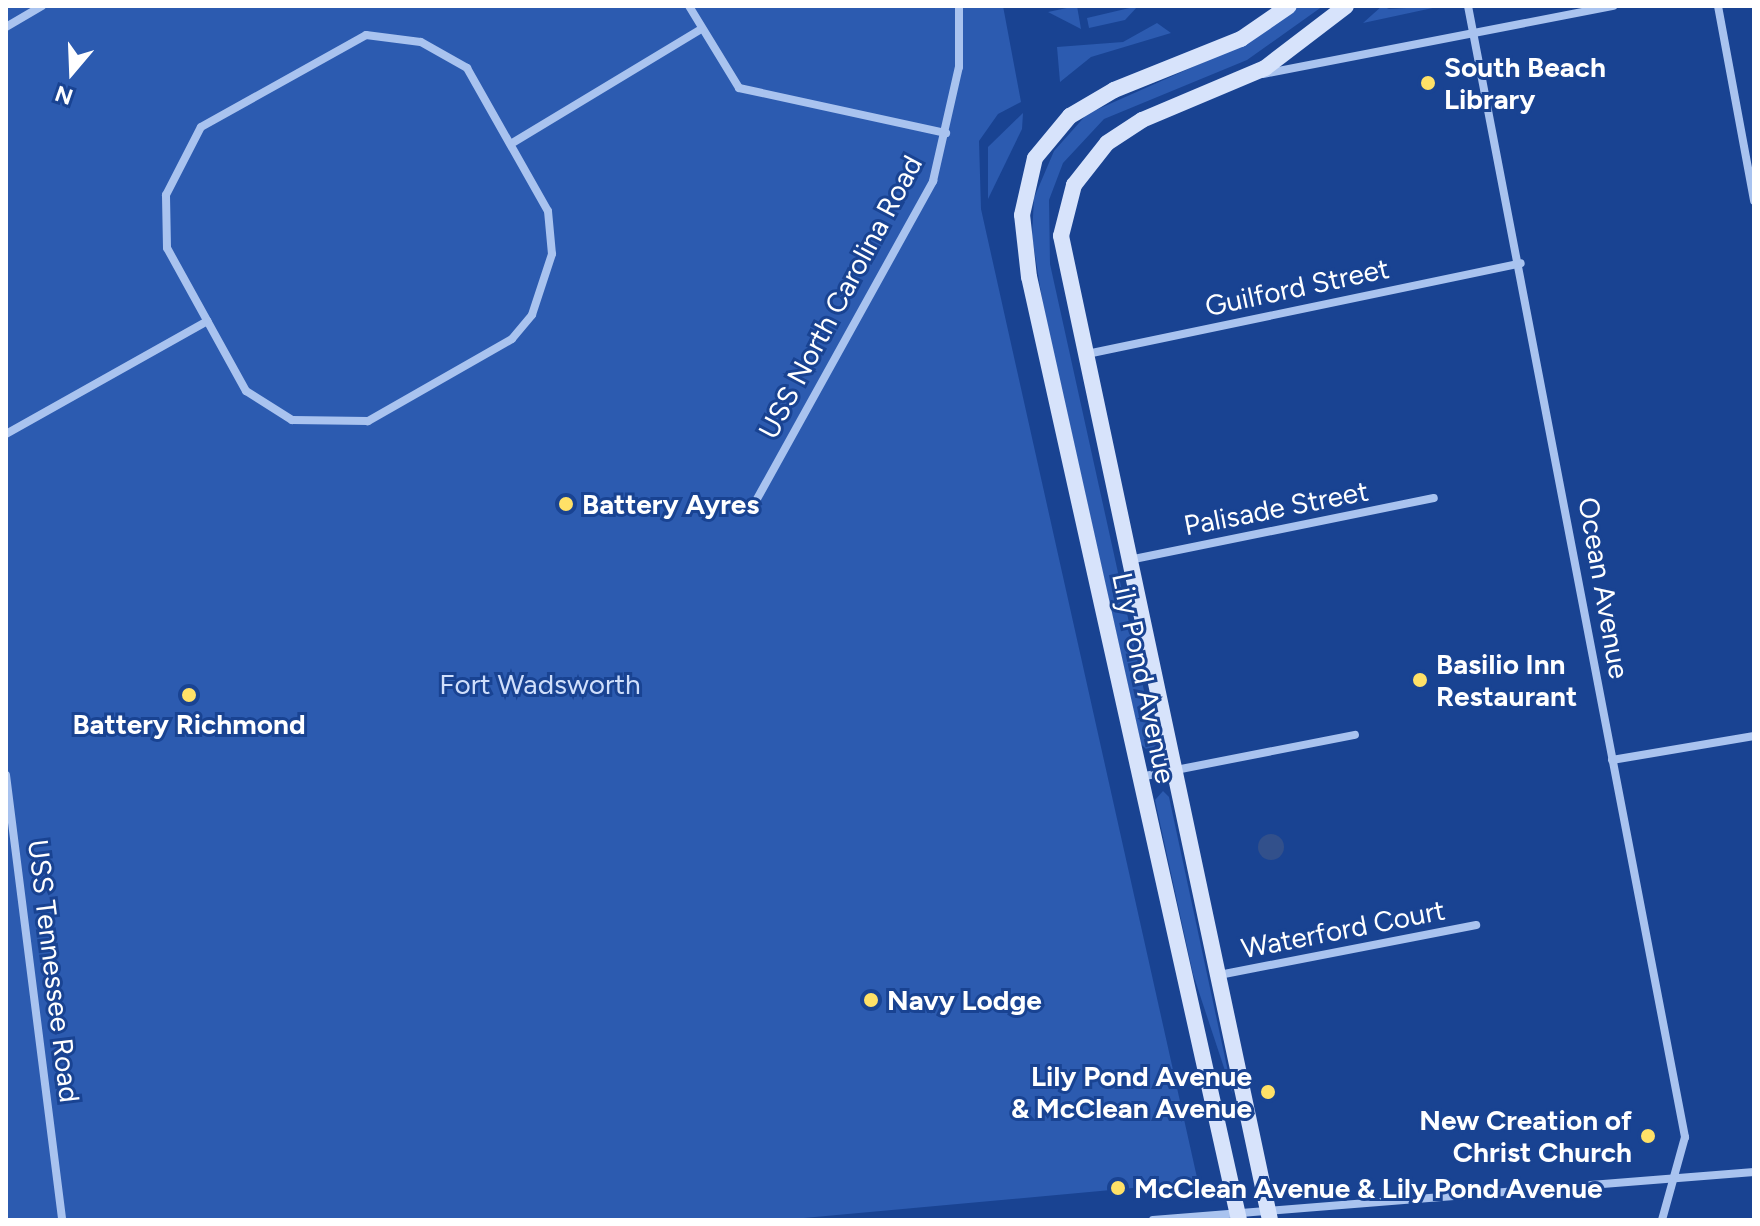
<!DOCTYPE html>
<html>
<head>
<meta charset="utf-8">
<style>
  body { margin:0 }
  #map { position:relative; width:1760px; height:1226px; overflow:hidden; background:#194392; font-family:Figtree,sans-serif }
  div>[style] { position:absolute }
  .green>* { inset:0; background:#2c5bb0 }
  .water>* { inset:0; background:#32508b }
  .round { border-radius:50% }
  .street>* { height:8px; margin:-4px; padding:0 4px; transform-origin:4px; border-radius:4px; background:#a9c3ef }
  .secondary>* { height:16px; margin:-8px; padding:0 8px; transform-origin:8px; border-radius:8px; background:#d7e3fb }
  .dots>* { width:22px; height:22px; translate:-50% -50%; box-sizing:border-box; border:4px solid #194392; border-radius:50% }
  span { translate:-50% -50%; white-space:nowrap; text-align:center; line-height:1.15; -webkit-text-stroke:6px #194392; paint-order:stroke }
  .poi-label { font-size:28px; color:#fff; font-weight:700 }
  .left { translate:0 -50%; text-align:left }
  .right { translate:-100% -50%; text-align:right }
  .street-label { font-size:28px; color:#fff }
  .park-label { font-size:28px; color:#d0dffb }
  .frame { position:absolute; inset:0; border:8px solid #fff; pointer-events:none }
  .north { position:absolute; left:32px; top:32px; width:80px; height:80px; -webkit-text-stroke:6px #194392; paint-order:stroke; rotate:199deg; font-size:22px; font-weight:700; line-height:32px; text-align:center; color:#fff }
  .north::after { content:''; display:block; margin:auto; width:28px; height:36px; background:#fff; clip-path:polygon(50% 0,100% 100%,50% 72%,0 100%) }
</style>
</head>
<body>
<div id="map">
  <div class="green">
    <i style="clip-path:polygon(6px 6px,1003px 6px,1021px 102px,998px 114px,979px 141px,981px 209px,1198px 1182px,782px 1220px,6px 1220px)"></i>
    <i style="clip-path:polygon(1077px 6px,1081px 29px,1048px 12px,1076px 6px)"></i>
    <i style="clip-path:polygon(1138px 6px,1125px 20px,1089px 28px,1087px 18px)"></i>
    <i style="clip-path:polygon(1300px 6px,1323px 6px,1247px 60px,1104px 119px,1063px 163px,1049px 200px,1050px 264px,1156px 745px,1149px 752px,1141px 744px,1043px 305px,1032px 236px,1034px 198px,1054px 151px,1087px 114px,1249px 42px)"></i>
    <i style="clip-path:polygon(1382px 6px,1389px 9px,1442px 6px,1363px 23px)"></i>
    <i style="clip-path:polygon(1157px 23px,1171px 33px,1091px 57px,1060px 82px,1057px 47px,1123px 42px)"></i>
    <i style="clip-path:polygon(1023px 113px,1022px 129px,988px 199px,988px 147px)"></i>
    <i style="clip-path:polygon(1163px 791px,1169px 797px,1233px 1095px,1193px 974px,1155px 800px)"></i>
  </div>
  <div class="water">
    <i class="round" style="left:1258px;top:834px;width:26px;height:26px"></i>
  </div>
  <div class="street">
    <i style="left:689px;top:6px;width:96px;rotate:58.6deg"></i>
    <i style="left:739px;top:88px;width:212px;rotate:12.3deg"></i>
    <i style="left:1468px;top:6px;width:1152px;rotate:79.14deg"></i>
    <i style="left:1685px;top:1137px;width:86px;rotate:105.5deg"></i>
    <i style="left:1718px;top:6px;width:198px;rotate:79.5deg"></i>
    <i style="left:6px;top:27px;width:42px;rotate:-30.3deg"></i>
    <i style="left:366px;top:35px;width:55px;rotate:7.3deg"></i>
    <i style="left:421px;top:42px;width:53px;rotate:29.5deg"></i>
    <i style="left:467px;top:68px;width:164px;rotate:60.5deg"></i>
    <i style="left:548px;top:211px;width:43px;rotate:84.7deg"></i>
    <i style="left:552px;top:254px;width:64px;rotate:108.2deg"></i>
    <i style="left:532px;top:315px;width:31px;rotate:130deg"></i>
    <i style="left:512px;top:339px;width:166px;rotate:150.3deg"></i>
    <i style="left:368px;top:421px;width:76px;rotate:-179.2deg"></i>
    <i style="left:292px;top:420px;width:54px;rotate:-147.8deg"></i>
    <i style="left:246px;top:391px;width:163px;rotate:-118.9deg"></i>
    <i style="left:167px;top:248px;width:53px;rotate:-91.1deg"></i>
    <i style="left:166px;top:195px;width:76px;rotate:-62.8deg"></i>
    <i style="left:201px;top:127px;width:189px;rotate:-29.1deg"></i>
    <i style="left:1263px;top:74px;width:357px;rotate:-11deg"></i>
    <i style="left:514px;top:142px;width:218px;rotate:-31.1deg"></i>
    <i style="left:1087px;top:354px;width:443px;rotate:-11.8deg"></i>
    <i style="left:6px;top:434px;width:231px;rotate:-29.3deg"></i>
    <i style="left:752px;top:508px;width:374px;rotate:-61deg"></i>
    <i style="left:933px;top:181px;width:117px;rotate:-77.2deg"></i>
    <i style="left:959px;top:67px;width:61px;rotate:-90deg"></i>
    <i style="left:1129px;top:560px;width:311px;rotate:-11.5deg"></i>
    <i style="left:1612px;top:760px;width:144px;rotate:-9.6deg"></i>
    <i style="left:6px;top:775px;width:449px;rotate:82.8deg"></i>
    <i style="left:1140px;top:777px;width:219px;rotate:-11.1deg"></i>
    <i style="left:1219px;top:975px;width:262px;rotate:-11deg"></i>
    <i style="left:1153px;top:1220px;width:603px;rotate:-4.57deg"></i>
  </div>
  <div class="secondary">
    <i style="left:1239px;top:1220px;width:966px;rotate:-102.55deg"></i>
    <i style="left:1029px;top:277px;width:62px;rotate:-96.4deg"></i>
    <i style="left:1022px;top:215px;width:58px;rotate:-77.2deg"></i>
    <i style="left:1035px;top:158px;width:55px;rotate:-50.2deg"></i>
    <i style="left:1070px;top:116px;width:51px;rotate:-30.6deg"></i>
    <i style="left:1114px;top:90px;width:137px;rotate:-21.9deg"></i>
    <i style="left:1241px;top:39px;width:58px;rotate:-34.5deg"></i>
    <i style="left:1270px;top:1220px;width:1006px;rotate:-101.99deg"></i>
    <i style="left:1061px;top:236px;width:53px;rotate:-75.7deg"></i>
    <i style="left:1074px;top:185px;width:53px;rotate:-51.8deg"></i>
    <i style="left:1107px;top:143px;width:42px;rotate:-33.3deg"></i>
    <i style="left:1142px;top:120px;width:134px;rotate:-22.9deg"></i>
    <i style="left:1265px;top:68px;width:102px;rotate:-37.4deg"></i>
  </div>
  <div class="dots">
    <i style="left:1428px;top:83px;background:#ffe167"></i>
    <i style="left:566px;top:504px;background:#ffe167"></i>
    <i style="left:1420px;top:680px;background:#ffe167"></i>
    <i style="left:189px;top:695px;background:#ffe167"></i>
    <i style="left:871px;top:1000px;background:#ffe167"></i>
    <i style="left:1268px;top:1092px;background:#ffe167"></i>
    <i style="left:1648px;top:1136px;background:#ffe167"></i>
    <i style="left:1118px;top:1188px;background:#ffe167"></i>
  </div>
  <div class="poi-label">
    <span class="left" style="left:1444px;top:83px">South Beach<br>Library</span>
    <span class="left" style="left:582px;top:504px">Battery Ayres</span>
    <span class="left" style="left:1436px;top:680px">Basilio Inn<br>Restaurant</span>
    <span style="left:189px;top:724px">Battery Richmond</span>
    <span class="left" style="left:887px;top:1000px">Navy Lodge</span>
    <span class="right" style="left:1252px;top:1092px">Lily Pond Avenue<br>&amp; McClean Avenue</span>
    <span class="right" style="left:1632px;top:1136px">New Creation of<br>Christ Church</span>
    <span class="left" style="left:1134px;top:1188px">McClean Avenue &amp; Lily Pond Avenue</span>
  </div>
  <div class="street-label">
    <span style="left:1297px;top:287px;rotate:-12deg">Guilford Street</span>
    <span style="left:840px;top:297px;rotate:-62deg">USS North Carolina Road</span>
    <span style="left:1276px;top:508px;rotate:-11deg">Palisade Street</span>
    <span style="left:1604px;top:588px;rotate:80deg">Ocean Avenue</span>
    <span style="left:1144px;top:678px;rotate:78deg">Lily Pond Avenue</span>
    <span style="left:1343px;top:929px;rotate:-11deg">Waterford Court</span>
    <span style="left:54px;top:971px;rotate:83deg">USS Tennessee Road</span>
  </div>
  <div class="park-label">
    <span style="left:540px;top:684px">Fort Wadsworth</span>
  </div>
  <div class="frame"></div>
  <div class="north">N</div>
</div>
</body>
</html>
